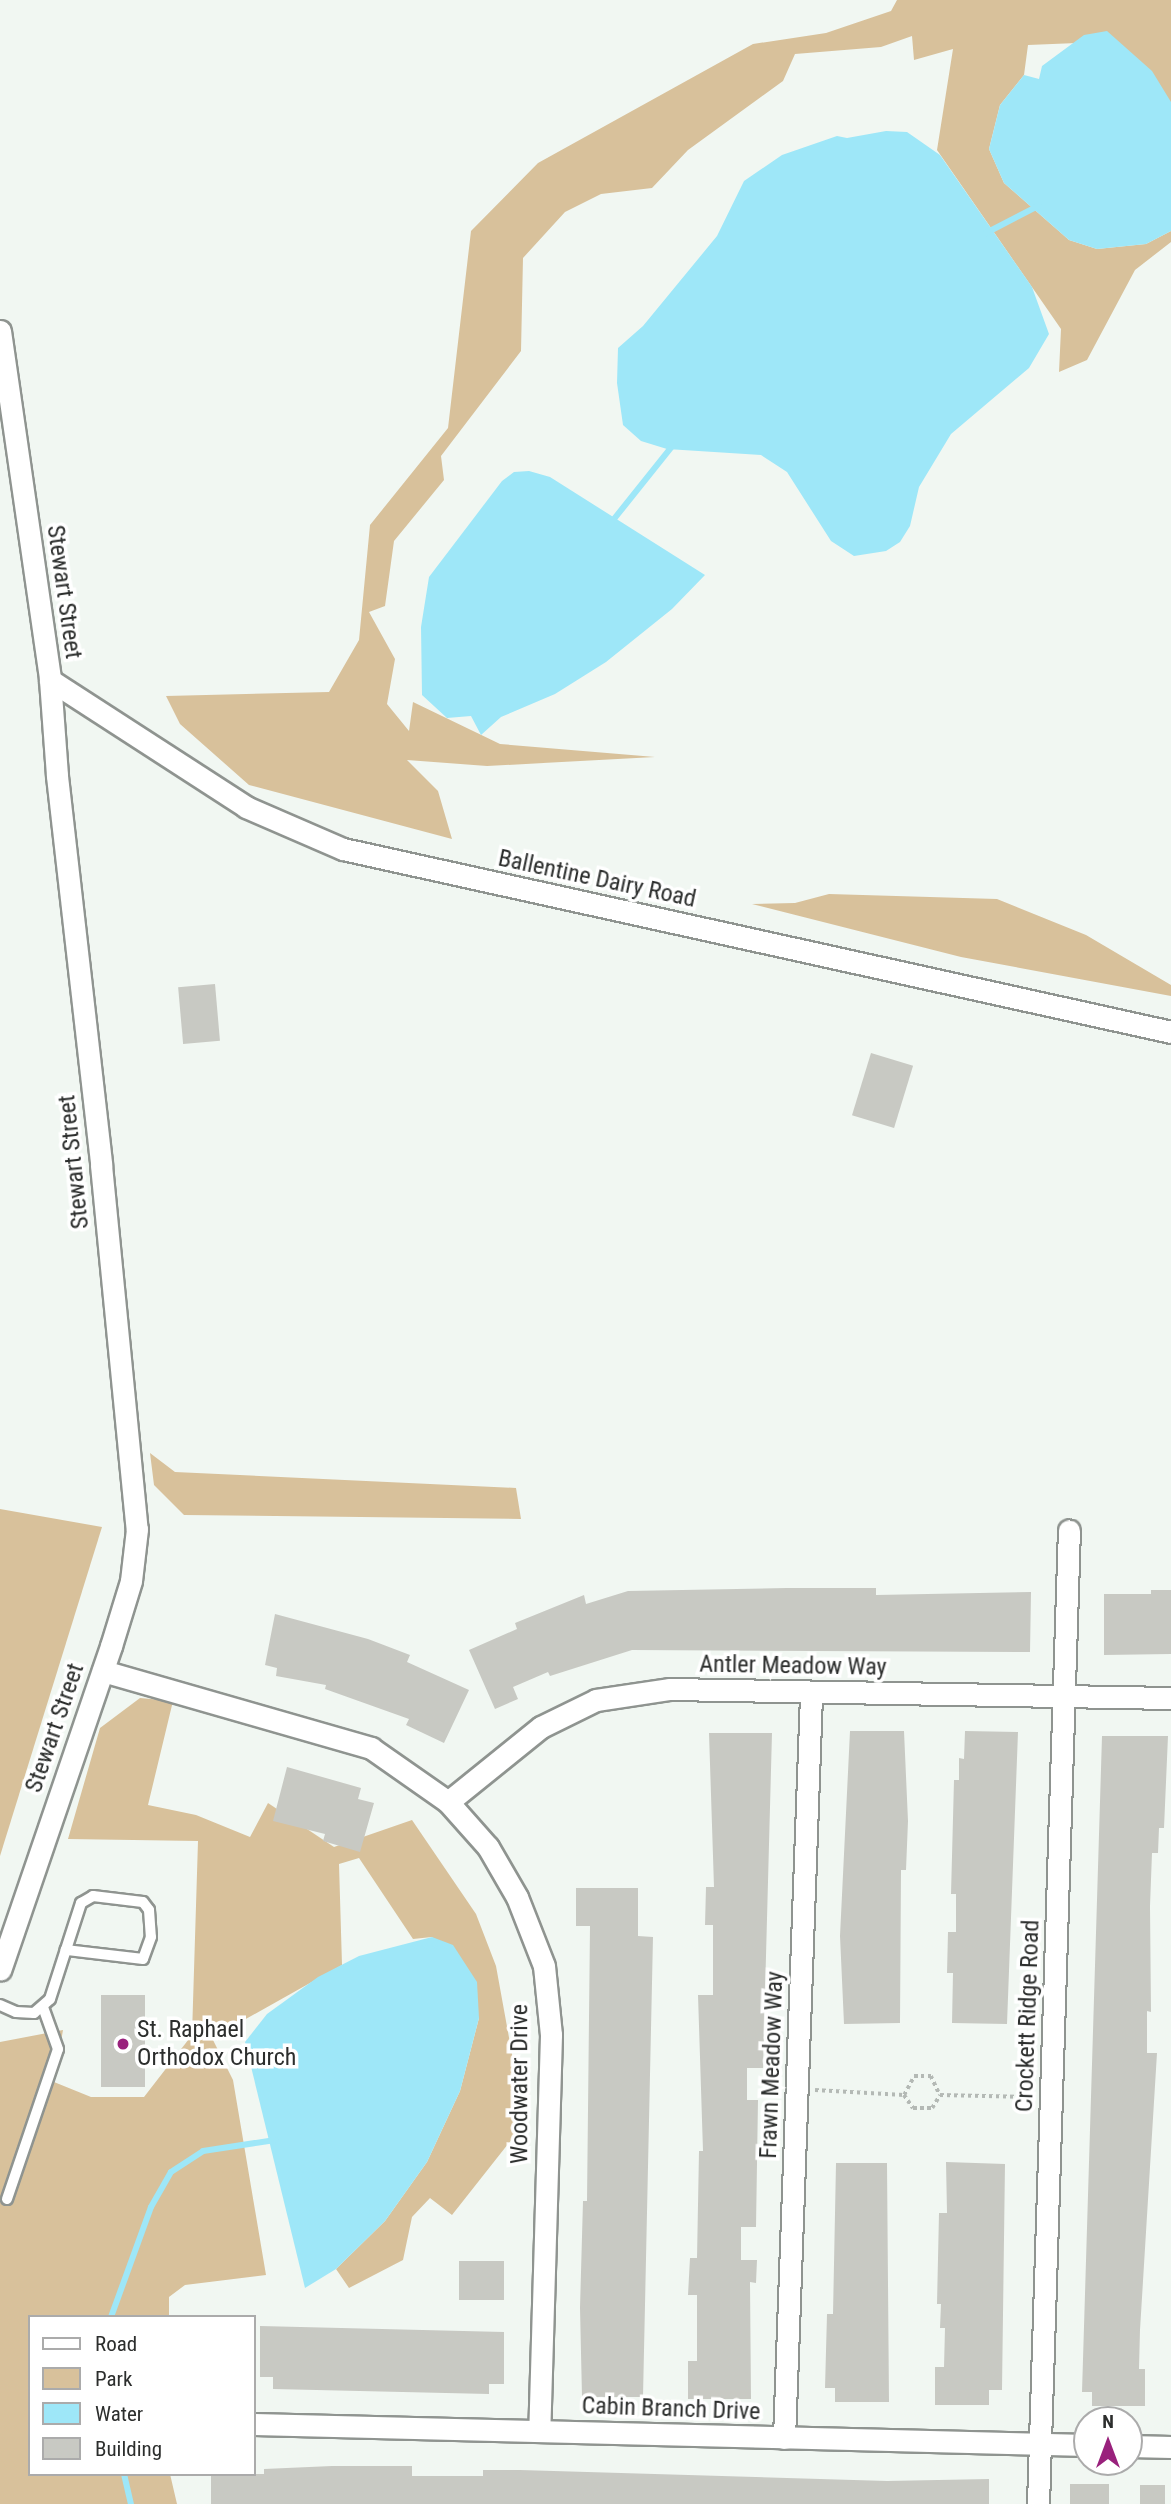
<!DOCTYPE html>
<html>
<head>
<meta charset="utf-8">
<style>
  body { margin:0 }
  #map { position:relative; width:1171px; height:2504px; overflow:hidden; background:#f1f7f2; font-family:"Roboto Condensed",sans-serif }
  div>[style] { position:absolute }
  .green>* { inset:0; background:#d8c19b }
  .water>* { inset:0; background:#9ee7f8 }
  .stream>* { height:6px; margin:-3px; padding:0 3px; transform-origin:3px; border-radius:3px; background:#9ee7f8 }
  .building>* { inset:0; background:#c8c9c3; transform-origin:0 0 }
  .path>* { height:3.5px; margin-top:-1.75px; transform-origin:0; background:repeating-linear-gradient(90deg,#b4b9b5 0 3.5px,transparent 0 7px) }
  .roads { filter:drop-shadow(2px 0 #8f9490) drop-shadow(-2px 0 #8f9490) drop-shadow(0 2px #8f9490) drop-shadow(0 -2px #8f9490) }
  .lane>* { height:10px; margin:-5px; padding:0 5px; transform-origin:5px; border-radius:5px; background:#fff }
  .street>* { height:21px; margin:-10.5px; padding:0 10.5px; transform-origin:10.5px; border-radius:10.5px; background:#fff }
  .dots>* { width:19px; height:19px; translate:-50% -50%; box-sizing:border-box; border:4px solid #fff; border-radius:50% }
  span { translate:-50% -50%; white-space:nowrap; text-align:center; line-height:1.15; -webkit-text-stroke:7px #fff; paint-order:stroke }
  .street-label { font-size:24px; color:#2c2e2d }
  .poi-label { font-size:24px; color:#2c2e2d }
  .left { translate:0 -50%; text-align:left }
  .legend { position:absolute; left:28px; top:2315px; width:228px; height:161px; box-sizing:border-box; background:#fff; border:2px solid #ababab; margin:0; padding:9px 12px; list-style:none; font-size:21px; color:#2c2e2d }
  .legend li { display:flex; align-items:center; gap:14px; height:35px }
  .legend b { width:35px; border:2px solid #ababab }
  .north { position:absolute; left:1073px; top:2406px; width:70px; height:70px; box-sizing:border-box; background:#fff; border:2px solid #ababab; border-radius:50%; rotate:0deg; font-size:19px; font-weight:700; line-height:28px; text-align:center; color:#2c2e2d }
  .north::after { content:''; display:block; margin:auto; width:24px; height:32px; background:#99217c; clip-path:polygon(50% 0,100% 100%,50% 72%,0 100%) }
</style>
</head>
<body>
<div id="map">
  <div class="green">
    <i style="clip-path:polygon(897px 0,1171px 0,1171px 110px,1077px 43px,1028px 45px,1024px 75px,1000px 105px,989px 149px,1004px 183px,1069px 240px,1097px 249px,1146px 244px,1171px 231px,1171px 242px,1135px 270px,1087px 360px,1059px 372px,1061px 329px,937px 150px,953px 49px,914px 60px,912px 36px,881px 47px,795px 54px,783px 81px,688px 150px,652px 188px,601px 194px,565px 212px,523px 258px,521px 351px,441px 456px,444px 480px,394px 541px,385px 606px,369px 612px,395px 659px,387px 704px,409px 731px,413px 702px,500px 744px,655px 757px,487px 766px,407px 760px,438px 791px,452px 839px,249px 785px,180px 724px,166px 696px,329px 692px,359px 640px,370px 525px,448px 428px,471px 231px,538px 163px,753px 44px,826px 33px,891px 11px)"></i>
    <i style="clip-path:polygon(829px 894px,997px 899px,1086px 935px,1171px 985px,1171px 996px,961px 957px,752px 904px,795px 903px)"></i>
    <i style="clip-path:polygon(150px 1453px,175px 1472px,516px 1488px,521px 1519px,184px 1515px,154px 1485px)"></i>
    <i style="clip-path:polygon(0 1509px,102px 1527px,0 1856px)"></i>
    <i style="clip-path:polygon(140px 1698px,173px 1701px,148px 1805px,196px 1815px,250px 1837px,268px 1803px,334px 1847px,412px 1820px,476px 1914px,496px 1966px,516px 2076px,516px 2134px,452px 2215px,430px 2198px,412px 2217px,403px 2260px,349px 2288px,336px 2269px,385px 2221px,427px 2162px,460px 2091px,479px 2018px,432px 1937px,413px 1939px,359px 1858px,339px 1864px,342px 1965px,212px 2038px,233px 2080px,266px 2275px,185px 2285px,169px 2297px,169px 2317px,30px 2317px,30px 2474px,170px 2474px,177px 2504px,0 2504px,0 2042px,63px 2030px,54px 2082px,91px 2097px,144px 2097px,192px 2035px,198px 1841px,68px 1839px,100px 1728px)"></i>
  </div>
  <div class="water">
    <i style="clip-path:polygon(1107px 31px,1152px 71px,1171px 102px,1171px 231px,1146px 244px,1097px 249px,1069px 240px,1004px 183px,989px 149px,1000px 105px,1024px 75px,1039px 79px,1042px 66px,1084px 35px)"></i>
    <i style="clip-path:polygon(886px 131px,907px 132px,940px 155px,1032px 287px,1049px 334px,1029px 368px,951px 434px,919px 487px,910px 526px,900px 542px,886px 551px,854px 556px,831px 541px,787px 472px,761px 455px,667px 449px,641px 441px,623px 425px,617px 383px,618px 348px,643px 326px,717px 236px,744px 181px,782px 155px,837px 136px,847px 138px)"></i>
    <i style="clip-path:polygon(529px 471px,550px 477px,705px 575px,672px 609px,606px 662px,555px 694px,501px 717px,481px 735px,471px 716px,447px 718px,422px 695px,421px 627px,429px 577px,502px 481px,514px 472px)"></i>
    <i style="clip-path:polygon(432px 1937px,453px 1945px,477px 1982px,479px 2018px,460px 2091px,427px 2162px,385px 2221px,336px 2269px,305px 2288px,245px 2042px,267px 2014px,318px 1977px,359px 1956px)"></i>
  </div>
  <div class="stream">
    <i style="left:986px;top:233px;width:59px;rotate:-27.4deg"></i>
    <i style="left:610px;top:524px;width:101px;rotate:-51.4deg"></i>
    <i style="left:111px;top:2317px;width:117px;rotate:-70deg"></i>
    <i style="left:151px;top:2207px;width:40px;rotate:-60.3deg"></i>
    <i style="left:171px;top:2172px;width:38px;rotate:-33deg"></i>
    <i style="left:203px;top:2151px;width:73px;rotate:-8.7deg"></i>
    <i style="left:124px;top:2474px;width:31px;rotate:77deg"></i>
  </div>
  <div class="building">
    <i style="left:215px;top:984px;width:57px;height:37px;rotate:85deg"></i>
    <i style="left:871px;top:1053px;width:44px;height:65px;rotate:17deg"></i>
    <i style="clip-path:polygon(787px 1588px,876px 1588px,876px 1595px,1031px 1592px,1030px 1652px,632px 1650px,550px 1676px,548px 1672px,513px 1687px,518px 1699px,495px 1709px,469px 1650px,517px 1629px,515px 1623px,584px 1595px,586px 1604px,628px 1591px)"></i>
    <i style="clip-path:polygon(1151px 1590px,1171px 1590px,1171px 1654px,1104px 1655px,1104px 1594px,1151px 1594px)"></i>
    <i style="clip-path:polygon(275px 1614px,368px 1639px,410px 1655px,407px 1662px,469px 1690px,444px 1743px,406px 1725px,409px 1719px,325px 1689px,326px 1685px,276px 1676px,277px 1668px,265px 1665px)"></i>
    <i style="clip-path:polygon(850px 1731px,904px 1731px,908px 1821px,906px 1870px,901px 1870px,900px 2023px,844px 2024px,840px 1936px)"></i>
    <i style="clip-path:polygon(965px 1731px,1018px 1732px,1007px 2024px,952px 2023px,953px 1973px,947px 1973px,948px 1932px,956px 1932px,956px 1894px,951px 1894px,954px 1780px,959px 1780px,959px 1758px,964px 1759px)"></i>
    <i style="clip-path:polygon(709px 1733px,772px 1733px,763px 2068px,747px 2068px,747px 2100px,758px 2100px,756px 2227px,741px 2227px,741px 2260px,757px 2260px,756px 2283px,750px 2282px,751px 2399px,688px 2399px,688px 2361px,697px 2361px,697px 2295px,688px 2295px,690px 2258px,697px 2258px,699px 2151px,703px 2151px,698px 1995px,713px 1995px,713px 1925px,705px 1925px,706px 1887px,714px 1887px)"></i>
    <i style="clip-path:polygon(1102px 1736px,1168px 1736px,1164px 1828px,1159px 1828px,1158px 1853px,1152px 1853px,1150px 1906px,1151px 2012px,1147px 2011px,1147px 2053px,1157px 2053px,1140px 2330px,1139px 2369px,1145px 2369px,1145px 2406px,1092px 2406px,1092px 2392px,1082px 2392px)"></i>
    <i style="clip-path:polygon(287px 1767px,361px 1788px,358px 1799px,374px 1803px,360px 1852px,323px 1841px,325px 1834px,273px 1821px)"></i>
    <i style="clip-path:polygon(576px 1888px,638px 1888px,638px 1936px,653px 1937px,643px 2397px,582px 2397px,580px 2308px,583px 2201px,587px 2201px,590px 1926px,576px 1926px)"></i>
    <i style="left:101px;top:1995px;width:44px;height:92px"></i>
    <i style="clip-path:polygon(946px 2162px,1005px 2164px,1002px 2390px,989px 2390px,989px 2405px,935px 2405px,935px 2367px,944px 2367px,945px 2328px,940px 2328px,941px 2304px,937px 2304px,939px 2213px,947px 2213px)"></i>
    <i style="clip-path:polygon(836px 2163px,887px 2163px,889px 2402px,835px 2402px,835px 2388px,825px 2388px,827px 2314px,833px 2314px)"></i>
    <i style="left:459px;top:2261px;width:45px;height:39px"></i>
    <i style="clip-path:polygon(260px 2326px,504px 2332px,504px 2384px,489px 2384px,489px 2394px,273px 2389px,273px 2377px,260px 2377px)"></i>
    <i style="clip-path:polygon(332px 2466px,412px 2466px,412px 2476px,483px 2476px,483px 2470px,520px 2470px,887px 2481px,989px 2479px,989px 2504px,211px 2504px,211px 2474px,264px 2474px,264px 2469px)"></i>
    <i style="left:1070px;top:2484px;width:39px;height:20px"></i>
    <i style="left:1140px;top:2485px;width:25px;height:19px"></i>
  </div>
  <div class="path">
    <i style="left:815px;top:2090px;width:89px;rotate:3.2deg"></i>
    <i style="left:904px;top:2095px;width:16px;rotate:55deg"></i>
    <i style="left:913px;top:2108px;width:19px"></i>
    <i style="left:932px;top:2108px;width:15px;rotate:-58deg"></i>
    <i style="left:940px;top:2095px;width:90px;rotate:1.3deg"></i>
    <i style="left:904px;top:2095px;width:21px;rotate:-62deg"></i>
    <i style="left:914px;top:2076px;width:17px"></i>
    <i style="left:931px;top:2076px;width:21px;rotate:65deg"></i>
  </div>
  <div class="roads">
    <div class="lane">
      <i style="left:0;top:2005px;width:17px;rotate:24deg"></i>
      <i style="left:16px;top:2012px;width:18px;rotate:3deg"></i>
      <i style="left:34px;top:2013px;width:21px;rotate:-41deg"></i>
      <i style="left:50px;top:1999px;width:101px;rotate:-72.1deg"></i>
      <i style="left:81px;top:1903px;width:14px;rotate:-30deg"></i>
      <i style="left:93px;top:1896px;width:50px;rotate:6.8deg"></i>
      <i style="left:143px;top:1902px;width:10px;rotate:53deg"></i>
      <i style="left:149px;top:1910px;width:27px;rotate:86deg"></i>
      <i style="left:151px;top:1937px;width:23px;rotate:110deg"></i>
      <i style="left:143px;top:1959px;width:78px;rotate:-173.3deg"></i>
      <i style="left:7px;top:2199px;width:158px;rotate:-71.2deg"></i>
      <i style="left:58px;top:2049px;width:45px;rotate:-109.7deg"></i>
    </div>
    <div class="street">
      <i style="left:0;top:331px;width:353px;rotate:81.8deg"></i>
      <i style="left:50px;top:680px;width:96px;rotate:85.8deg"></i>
      <i style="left:57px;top:776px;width:391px;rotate:83.5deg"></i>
      <i style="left:101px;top:1165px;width:366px;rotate:84.4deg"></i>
      <i style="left:137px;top:1529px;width:52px;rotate:96.6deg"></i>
      <i style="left:131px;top:1581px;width:68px;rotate:107.1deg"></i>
      <i style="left:111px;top:1646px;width:342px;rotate:108.9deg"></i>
      <i style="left:50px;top:680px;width:234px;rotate:32.9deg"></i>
      <i style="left:246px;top:807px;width:106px;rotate:23.4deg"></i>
      <i style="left:343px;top:849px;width:848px;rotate:12.46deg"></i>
      <i style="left:103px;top:1671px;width:279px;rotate:16deg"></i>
      <i style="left:371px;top:1748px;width:94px;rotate:35deg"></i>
      <i style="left:448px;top:1802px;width:60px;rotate:48.4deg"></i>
      <i style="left:488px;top:1847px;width:58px;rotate:59.9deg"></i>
      <i style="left:517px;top:1897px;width:74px;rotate:68.6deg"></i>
      <i style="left:544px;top:1966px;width:69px;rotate:84.2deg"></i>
      <i style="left:551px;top:2035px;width:396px;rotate:91.7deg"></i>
      <i style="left:448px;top:1802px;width:119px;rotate:-38.9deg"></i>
      <i style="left:541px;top:1727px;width:61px;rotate:-26.1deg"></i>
      <i style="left:596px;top:1700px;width:75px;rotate:-8.5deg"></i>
      <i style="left:670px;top:1689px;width:501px;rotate:1.03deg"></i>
      <i style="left:254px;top:2424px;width:833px;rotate:1.44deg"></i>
      <i style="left:784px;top:2438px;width:744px;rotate:-87.92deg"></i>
      <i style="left:1129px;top:2446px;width:42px;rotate:1.4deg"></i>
      <i style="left:1038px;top:2504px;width:974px;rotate:-88.18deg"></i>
    </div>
  </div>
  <div class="dots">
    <i style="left:123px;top:2044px;background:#99217c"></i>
  </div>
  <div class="street-label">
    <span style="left:64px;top:592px;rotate:82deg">Stewart Street</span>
    <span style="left:597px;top:879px;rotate:12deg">Ballentine Dairy Road</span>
    <span style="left:74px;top:1162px;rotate:-96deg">Stewart Street</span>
    <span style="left:793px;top:1666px;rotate:1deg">Antler Meadow Way</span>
    <span style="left:55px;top:1728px;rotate:-71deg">Stewart Street</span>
    <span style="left:1028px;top:2016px;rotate:-88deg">Crockett Ridge Road</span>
    <span style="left:772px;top:2065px;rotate:-88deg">Frawn Meadow Way</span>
    <span style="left:520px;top:2084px;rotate:-90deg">Woodwater Drive</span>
    <span style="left:671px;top:2409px;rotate:2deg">Cabin Branch Drive</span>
  </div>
  <div class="poi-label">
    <span class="left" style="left:137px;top:2044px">St. Raphael<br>Orthodox Church</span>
  </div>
  <ul class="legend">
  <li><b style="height:9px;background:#fff"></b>Road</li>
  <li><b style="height:19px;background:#d8c19b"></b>Park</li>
  <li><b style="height:19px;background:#9ee7f8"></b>Water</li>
  <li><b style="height:19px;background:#c8c9c3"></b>Building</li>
  </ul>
  <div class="north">N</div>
</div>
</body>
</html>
